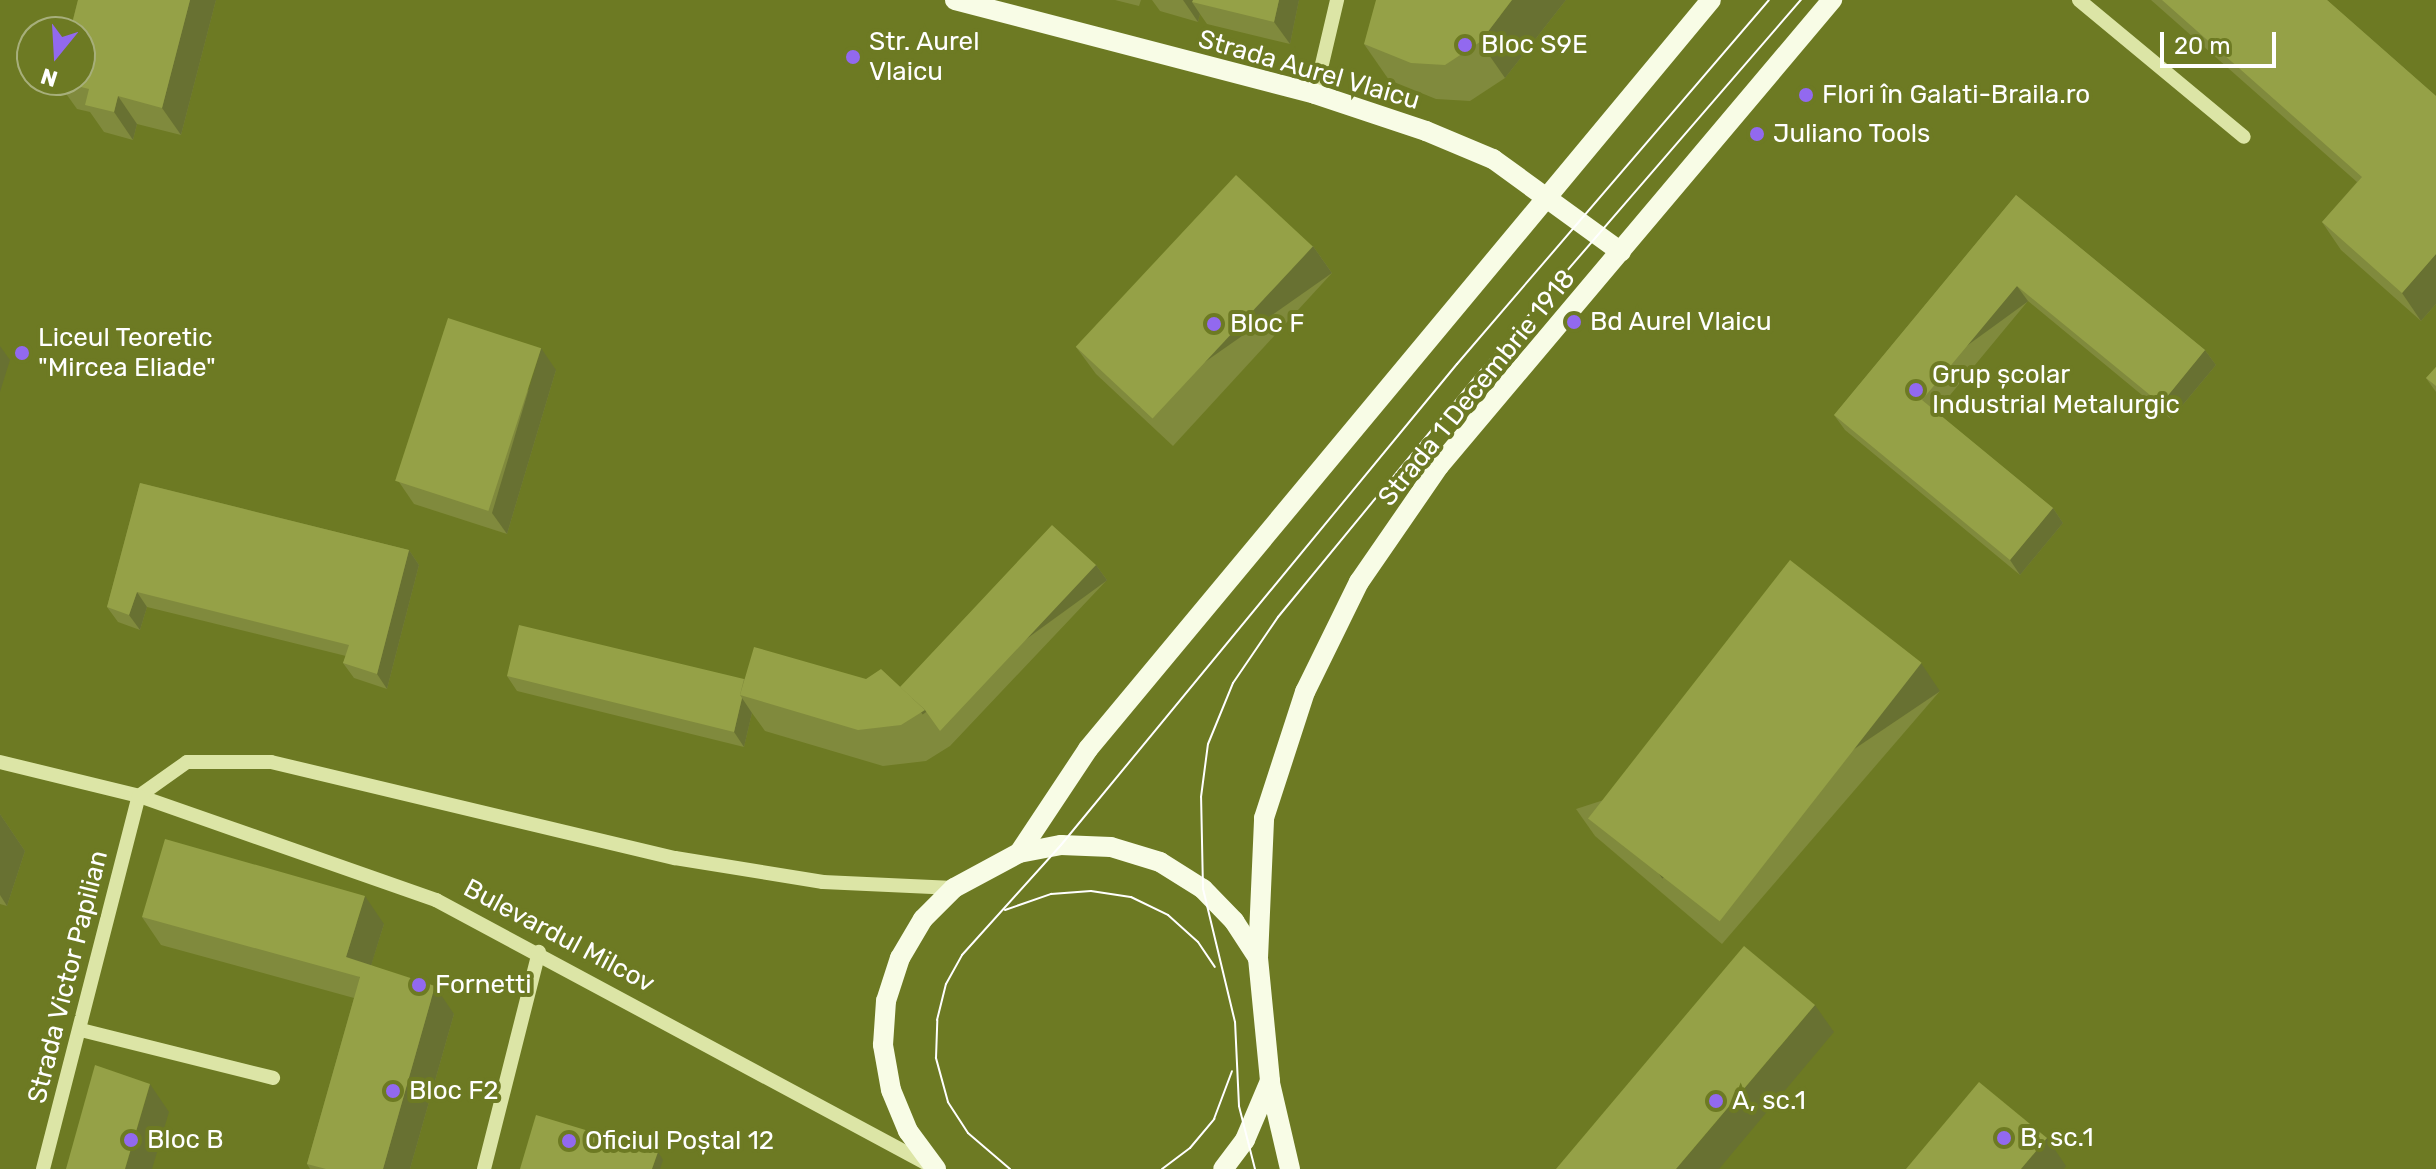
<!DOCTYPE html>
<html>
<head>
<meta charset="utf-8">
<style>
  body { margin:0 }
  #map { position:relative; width:2436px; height:1169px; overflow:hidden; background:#6d7a23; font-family:Rubik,sans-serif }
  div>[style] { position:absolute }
  .minor>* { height:14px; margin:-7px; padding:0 7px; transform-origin:7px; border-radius:7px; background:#dce5a6 }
  .major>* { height:20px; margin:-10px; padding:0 10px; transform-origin:10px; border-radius:10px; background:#f8fce6 }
  .tram>* { height:2px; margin:-1px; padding:0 1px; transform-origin:1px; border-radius:1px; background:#fff }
  .wall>* { inset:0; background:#808a3d }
  .shaded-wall>* { inset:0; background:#687132; transform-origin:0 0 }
  .building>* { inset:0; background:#95a147; transform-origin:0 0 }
  .dots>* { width:22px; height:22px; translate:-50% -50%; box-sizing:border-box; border:4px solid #6d7a23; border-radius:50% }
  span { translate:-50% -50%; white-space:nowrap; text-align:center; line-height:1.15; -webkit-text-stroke:8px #6d7a23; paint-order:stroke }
  .poi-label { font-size:26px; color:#fff }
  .left { translate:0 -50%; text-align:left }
  .street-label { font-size:26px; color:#fff }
  .north { position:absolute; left:16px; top:16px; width:80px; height:80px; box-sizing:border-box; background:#6d7a23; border:2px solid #a7af7b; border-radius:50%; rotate:198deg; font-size:22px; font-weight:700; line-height:32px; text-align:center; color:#fff }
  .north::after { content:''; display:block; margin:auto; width:28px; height:36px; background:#9269ef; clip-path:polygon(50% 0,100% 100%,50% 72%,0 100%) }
  .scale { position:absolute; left:2160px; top:32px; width:116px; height:36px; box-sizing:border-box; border:4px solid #fff; border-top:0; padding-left:10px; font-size:24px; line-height:28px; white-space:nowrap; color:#fff; -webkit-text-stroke:6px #6d7a23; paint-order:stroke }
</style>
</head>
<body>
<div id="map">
  <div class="minor">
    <i style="left:2079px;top:0;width:214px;rotate:39.7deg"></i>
    <i style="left:1315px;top:94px;width:97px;rotate:-76.8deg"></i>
    <i style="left:0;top:762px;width:143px;rotate:13.7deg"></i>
    <i style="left:139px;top:796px;width:315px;rotate:19.3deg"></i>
    <i style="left:436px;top:900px;width:562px;rotate:28.25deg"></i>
    <i style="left:139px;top:796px;width:59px;rotate:-35.3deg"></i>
    <i style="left:187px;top:762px;width:84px"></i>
    <i style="left:271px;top:762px;width:415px;rotate:13.4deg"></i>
    <i style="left:675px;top:858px;width:150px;rotate:9.2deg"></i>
    <i style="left:823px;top:882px;width:131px;rotate:2.6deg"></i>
    <i style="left:81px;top:1030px;width:198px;rotate:14deg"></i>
    <i style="left:43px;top:1169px;width:385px;rotate:-75.6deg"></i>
    <i style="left:484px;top:1169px;width:224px;rotate:-75.8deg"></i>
  </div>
  <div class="major">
    <i style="left:955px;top:0;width:372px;rotate:14.6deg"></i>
    <i style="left:1315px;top:94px;width:117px;rotate:18.4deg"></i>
    <i style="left:1426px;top:131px;width:73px;rotate:22.7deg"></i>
    <i style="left:1493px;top:159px;width:158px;rotate:36deg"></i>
    <i style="left:1019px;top:853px;width:125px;rotate:-56.4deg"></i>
    <i style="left:1088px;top:749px;width:974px;rotate:-50.25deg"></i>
    <i style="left:1258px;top:958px;width:140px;rotate:-87.5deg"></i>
    <i style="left:1264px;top:818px;width:133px;rotate:-72deg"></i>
    <i style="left:1305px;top:692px;width:123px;rotate:-63.9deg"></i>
    <i style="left:1359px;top:582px;width:141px;rotate:-55.4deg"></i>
    <i style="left:1439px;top:466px;width:610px;rotate:-49.86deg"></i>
    <i style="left:1270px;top:1083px;width:88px;rotate:76.9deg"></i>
    <i style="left:936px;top:1169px;width:47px;rotate:-126.4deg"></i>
    <i style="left:908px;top:1131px;width:44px;rotate:-112.5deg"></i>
    <i style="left:891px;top:1090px;width:46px;rotate:-100.1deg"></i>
    <i style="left:883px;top:1045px;width:44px;rotate:-86.1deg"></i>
    <i style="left:886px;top:1001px;width:45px;rotate:-72deg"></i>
    <i style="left:900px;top:958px;width:45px;rotate:-59.5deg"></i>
    <i style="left:923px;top:919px;width:44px;rotate:-45deg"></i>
    <i style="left:954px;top:888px;width:74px;rotate:-28.3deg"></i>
    <i style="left:1019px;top:853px;width:43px;rotate:-10.8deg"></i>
    <i style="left:1061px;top:845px;width:50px;rotate:2.3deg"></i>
    <i style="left:1111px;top:847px;width:51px;rotate:17deg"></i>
    <i style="left:1160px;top:862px;width:51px;rotate:32.1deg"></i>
    <i style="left:1203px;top:889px;width:45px;rotate:45.9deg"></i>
    <i style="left:1234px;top:921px;width:44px;rotate:57deg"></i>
    <i style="left:1258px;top:958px;width:124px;rotate:84.4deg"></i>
    <i style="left:1270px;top:1081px;width:64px;rotate:113deg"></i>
    <i style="left:1245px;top:1140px;width:36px;rotate:127deg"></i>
  </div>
  <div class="tram">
    <i style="left:1005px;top:910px;width:49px;rotate:-19.2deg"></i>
    <i style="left:1051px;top:894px;width:40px;rotate:-4.3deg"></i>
    <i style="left:1091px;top:891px;width:40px;rotate:8.5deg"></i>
    <i style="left:1131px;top:897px;width:41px;rotate:25.9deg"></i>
    <i style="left:1168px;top:915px;width:40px;rotate:42deg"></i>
    <i style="left:1198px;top:942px;width:30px;rotate:56deg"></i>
    <i style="left:1010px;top:1169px;width:55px;rotate:-139.4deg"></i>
    <i style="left:968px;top:1133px;width:37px;rotate:-123deg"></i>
    <i style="left:948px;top:1102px;width:46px;rotate:-105.3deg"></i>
    <i style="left:936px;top:1058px;width:38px;rotate:-88deg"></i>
    <i style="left:937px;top:1020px;width:37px;rotate:-76deg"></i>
    <i style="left:946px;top:984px;width:33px;rotate:-61deg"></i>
    <i style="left:962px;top:955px;width:148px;rotate:-48deg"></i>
    <i style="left:1061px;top:845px;width:623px;rotate:-50.54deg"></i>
    <i style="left:1457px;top:364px;width:479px;rotate:-49.4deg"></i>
    <i style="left:1162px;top:1169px;width:35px;rotate:-37deg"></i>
    <i style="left:1190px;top:1148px;width:38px;rotate:-50deg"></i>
    <i style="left:1214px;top:1119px;width:51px;rotate:-69.4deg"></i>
    <i style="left:1255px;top:1169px;width:65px;rotate:-104.3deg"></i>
    <i style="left:1239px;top:1106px;width:84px;rotate:-92.7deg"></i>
    <i style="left:1235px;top:1022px;width:137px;rotate:-103.5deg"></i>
    <i style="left:1203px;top:889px;width:92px;rotate:-91.2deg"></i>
    <i style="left:1201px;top:797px;width:53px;rotate:-82.5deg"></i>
    <i style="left:1208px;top:744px;width:66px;rotate:-67.7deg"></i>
    <i style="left:1233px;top:683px;width:80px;rotate:-55.7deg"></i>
    <i style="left:1278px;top:617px;width:313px;rotate:-50.6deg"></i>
    <i style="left:1477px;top:375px;width:496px;rotate:-49.2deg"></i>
  </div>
  <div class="wall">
    <i style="clip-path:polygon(78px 0,216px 0,181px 135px,137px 124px,133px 140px,104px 132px,90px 112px,77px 109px,57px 81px)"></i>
    <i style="clip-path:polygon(1115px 0,1141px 0,1139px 6px)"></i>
    <i style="clip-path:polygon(1152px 0,1299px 0,1290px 44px,1207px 24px,1200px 14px,1198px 22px,1160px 11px)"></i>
    <i style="clip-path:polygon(1566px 0,1505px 78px,1470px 101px,1436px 99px,1389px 80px,1364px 44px)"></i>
    <i style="clip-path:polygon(2151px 0,2327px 0,2436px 96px,2436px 304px,2421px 321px,2341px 250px,2322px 222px,2357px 182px)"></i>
    <i style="clip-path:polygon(2016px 195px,2205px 350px,2216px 365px,2171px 419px,2028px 301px,1936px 412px,2053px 508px,2063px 523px,2020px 575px,1845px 430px,1834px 415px)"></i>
    <i style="clip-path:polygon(1313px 246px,1332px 273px,1173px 446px,1096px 374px,1076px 347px)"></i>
    <i style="clip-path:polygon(2436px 367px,2436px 392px,2426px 378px)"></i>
    <i style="clip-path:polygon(556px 370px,507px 534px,414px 504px,399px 482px)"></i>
    <i style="clip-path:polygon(140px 483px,409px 550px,419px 565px,387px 689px,354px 678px,343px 663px,346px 656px,147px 607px,140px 630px,118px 622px,107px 607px)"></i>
    <i style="clip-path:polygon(1096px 565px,1107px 580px,950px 746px,926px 761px,883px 766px,765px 731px,752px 713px,744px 747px,517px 691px,507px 676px,744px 679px,866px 679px,900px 687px)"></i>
    <i style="clip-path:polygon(1940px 691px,1722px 944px,1595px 836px,1576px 809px)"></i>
    <i style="clip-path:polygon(0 814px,25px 851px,7px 906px,0 904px)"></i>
    <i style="clip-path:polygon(142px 917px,384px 924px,371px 965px,454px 1014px,410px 1169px,310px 1169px,307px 1164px,354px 998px,161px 945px)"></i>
  </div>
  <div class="shaded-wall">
    <i style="clip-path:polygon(190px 0,216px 0,181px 135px,162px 108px)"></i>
    <i style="clip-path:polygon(1183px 0,1203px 0,1192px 2px,1200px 14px,1198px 22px)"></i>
    <i style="clip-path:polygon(1279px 0,1299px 0,1290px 44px,1274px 22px)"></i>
    <i style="clip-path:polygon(1512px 0,1566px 0,1505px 78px,1480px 42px)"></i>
    <i style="clip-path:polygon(118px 96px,137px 124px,133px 140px,114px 112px)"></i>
    <i style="left:1313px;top:246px;width:33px;height:234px;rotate:55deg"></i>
    <i style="clip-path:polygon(2436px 254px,2436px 304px,2421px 321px,2402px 293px)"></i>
    <i style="left:2017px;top:286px;width:19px;height:148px;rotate:54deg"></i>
    <i style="clip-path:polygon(0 346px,10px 360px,0 392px)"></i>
    <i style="clip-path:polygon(541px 348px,556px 370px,507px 534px,492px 513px)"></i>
    <i style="clip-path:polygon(2205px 350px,2216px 365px,2171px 419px,2161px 404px)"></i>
    <i style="clip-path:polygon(2053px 508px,2063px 523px,2020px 575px,2010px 560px)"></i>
    <i style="clip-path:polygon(409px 550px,419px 565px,387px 689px,377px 674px)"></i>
    <i style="left:1096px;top:565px;width:19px;height:228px;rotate:54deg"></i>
    <i style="clip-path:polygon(137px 592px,147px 607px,140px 630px,129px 615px)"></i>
    <i style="left:1921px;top:663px;width:34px;height:335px;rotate:56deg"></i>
    <i style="clip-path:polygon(742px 698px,752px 713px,744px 747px,734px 732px)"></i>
    <i style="clip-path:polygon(0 814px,25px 851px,7px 906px,0 895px)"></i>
    <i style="clip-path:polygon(365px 896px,384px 924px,365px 985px,346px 957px)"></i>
    <i style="clip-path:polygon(435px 986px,454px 1014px,410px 1169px,383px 1169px)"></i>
    <i style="clip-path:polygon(1815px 1005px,1834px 1032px,1719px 1169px,1676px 1169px)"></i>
    <i style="clip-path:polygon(150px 1084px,169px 1112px,152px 1169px,125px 1169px)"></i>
    <i style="clip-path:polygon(2047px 1138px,2066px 1166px,2064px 1169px,2021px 1169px)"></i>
    <i style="clip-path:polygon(658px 1152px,663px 1160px,660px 1169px,652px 1169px)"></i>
  </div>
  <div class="building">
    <i style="clip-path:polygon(78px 0,190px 0,162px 108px,118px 96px,114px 112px,85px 105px,89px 89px,57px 81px,58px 80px,80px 80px,80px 32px,70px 32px)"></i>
    <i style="clip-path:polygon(1193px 0,1279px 0,1274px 22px,1192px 2px)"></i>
    <i style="clip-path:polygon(1376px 0,1512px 0,1480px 42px,1445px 65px,1411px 63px,1364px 44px)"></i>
    <i style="clip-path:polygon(2162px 0,2327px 0,2436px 96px,2436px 254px,2402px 293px,2322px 222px,2362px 177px)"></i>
    <i style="left:1236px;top:175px;width:105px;height:235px;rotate:43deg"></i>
    <i style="clip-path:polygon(2016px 195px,2205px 350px,2161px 404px,2017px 286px,1922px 400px,2053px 508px,2010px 560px,1834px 415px)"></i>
    <i style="left:448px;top:318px;width:98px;height:171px;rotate:18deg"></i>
    <i style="clip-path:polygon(2436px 367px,2436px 386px,2426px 378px)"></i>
    <i style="clip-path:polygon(140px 483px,409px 550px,377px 674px,343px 663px,349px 645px,137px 592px,129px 615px,107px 607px)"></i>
    <i style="clip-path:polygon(1052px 525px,1096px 565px,940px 731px,925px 710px,900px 687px)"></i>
    <i style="left:1790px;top:560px;width:167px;height:328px;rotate:38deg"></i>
    <i style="clip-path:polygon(519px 625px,744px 679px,740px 695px,742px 698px,734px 732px,507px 676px)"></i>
    <i style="clip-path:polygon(754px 647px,866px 679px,881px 669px,925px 710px,901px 725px,858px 730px,740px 695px)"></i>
    <i style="clip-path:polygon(165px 839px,365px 896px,346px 957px,435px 986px,383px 1169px,326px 1169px,307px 1164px,360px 977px,142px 917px)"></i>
    <i style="clip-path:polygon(1744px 946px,1815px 1005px,1676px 1169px,1556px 1169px)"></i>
    <i style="clip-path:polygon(95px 1065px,150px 1084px,125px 1169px,66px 1169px)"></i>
    <i style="clip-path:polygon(1979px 1082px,2047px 1138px,2021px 1169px,1906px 1169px)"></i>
    <i style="clip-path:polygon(536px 1115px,658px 1152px,652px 1169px,520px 1169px)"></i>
  </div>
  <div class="dots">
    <i style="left:1465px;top:45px;background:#9269ef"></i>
    <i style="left:853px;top:57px;background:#9269ef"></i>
    <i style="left:1806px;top:95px;background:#9269ef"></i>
    <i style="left:1757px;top:134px;background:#9269ef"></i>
    <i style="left:1574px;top:322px;background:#9269ef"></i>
    <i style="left:1214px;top:324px;background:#9269ef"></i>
    <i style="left:22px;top:353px;background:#9269ef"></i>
    <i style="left:1916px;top:390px;background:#9269ef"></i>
    <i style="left:419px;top:985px;background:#9269ef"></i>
    <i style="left:393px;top:1091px;background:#9269ef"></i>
    <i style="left:1716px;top:1101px;background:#9269ef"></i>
    <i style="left:2004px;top:1138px;background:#9269ef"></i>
    <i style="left:131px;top:1140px;background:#9269ef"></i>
    <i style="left:569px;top:1141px;background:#9269ef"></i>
  </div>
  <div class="poi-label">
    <span class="left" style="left:869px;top:57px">Str. Aurel<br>Vlaicu</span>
    <span class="left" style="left:1481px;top:45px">Bloc S9E</span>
    <span class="left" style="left:1822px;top:95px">Flori în Galati-Braila.ro</span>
    <span class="left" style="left:1773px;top:134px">Juliano Tools</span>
    <span class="left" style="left:1590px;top:322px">Bd Aurel Vlaicu</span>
    <span class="left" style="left:1230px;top:324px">Bloc F</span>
    <span class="left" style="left:38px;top:353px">Liceul Teoretic<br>"Mircea Eliade"</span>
    <span class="left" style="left:1932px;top:390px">Grup școlar<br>Industrial Metalurgic</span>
    <span class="left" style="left:435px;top:985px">Fornetti</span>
    <span class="left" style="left:409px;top:1091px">Bloc F2</span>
    <span class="left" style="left:1732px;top:1101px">A, sc.1</span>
    <span class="left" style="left:2020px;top:1138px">B, sc.1</span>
    <span class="left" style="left:147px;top:1140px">Bloc B</span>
    <span class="left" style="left:585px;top:1141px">Oficiul Poștal 12</span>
  </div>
  <div class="street-label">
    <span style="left:1309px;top:70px;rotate:16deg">Strada Aurel Vlaicu</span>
    <span style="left:1477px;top:388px;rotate:-51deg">Strada 1 Decembrie 1918</span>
    <span style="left:559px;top:936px;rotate:28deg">Bulevardul Milcov</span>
    <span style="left:68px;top:977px;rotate:-76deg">Strada Victor Papilian</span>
  </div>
  <div class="north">N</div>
  <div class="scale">20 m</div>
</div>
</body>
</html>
